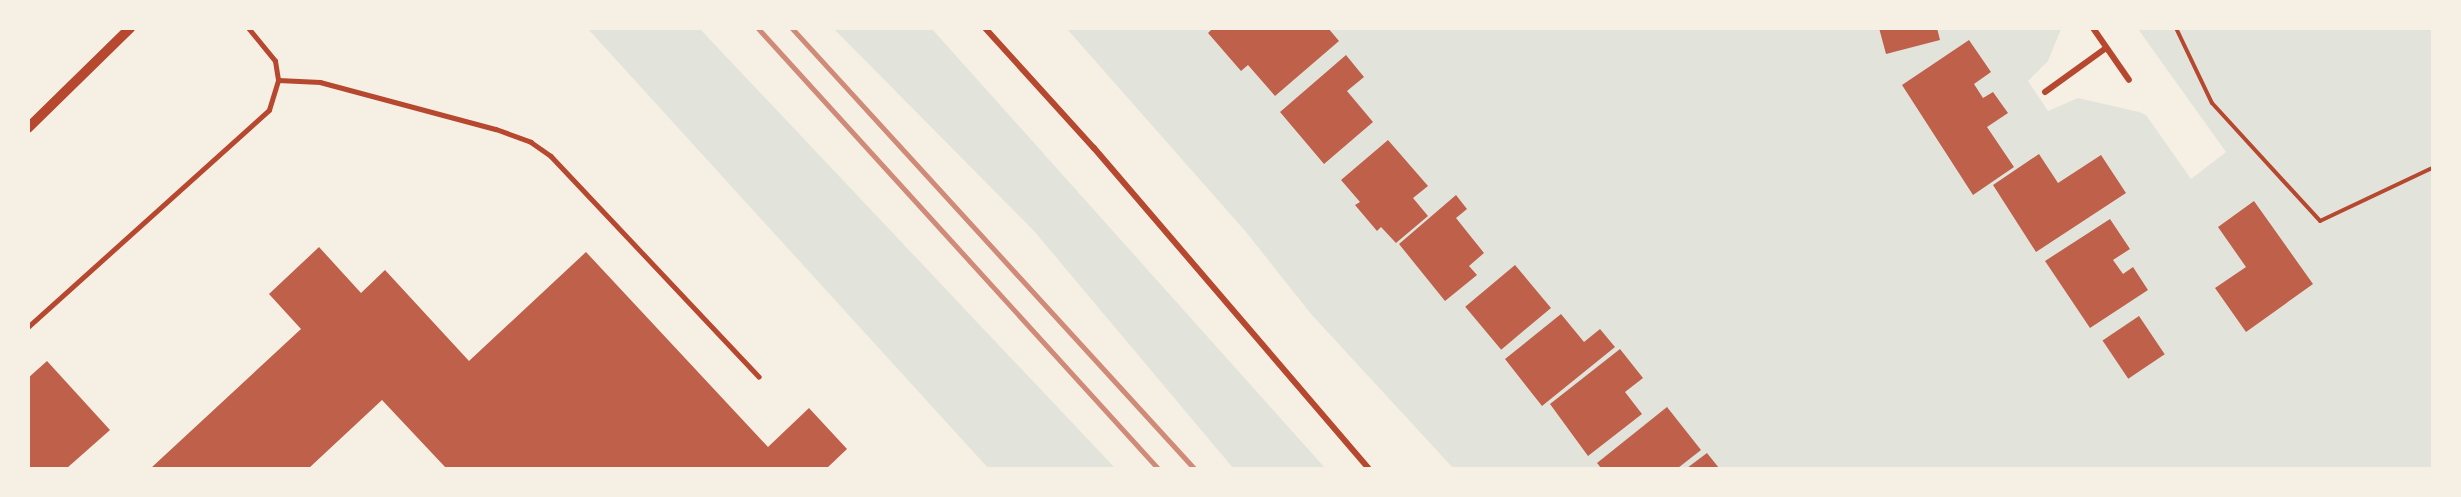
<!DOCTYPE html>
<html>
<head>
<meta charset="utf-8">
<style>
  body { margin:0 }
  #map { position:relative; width:2461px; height:497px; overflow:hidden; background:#f6efe4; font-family:Raleway,sans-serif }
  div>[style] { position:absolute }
  .green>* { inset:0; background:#e2e4dc }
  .building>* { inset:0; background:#bf614a; transform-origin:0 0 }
  .path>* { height:4px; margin:-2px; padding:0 2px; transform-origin:2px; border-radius:2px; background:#b5482f }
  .service>* { height:4.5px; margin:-2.25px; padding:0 2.25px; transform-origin:2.25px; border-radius:2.25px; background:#b5482f }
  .minor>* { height:6px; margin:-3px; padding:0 3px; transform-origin:3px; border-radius:3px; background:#b5482f }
  .tertiary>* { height:10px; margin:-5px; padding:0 5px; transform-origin:5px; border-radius:5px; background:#b5482f }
  .rail>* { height:4.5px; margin:-2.25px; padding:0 2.25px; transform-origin:2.25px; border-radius:2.25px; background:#cf8b77 }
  span { translate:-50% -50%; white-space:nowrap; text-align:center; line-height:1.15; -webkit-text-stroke:4.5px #f6efe4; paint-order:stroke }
  .frame { position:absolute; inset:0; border:30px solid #f6efe4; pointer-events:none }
</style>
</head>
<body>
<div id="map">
  <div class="green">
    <i style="clip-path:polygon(588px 29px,700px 29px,1115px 468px,988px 468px)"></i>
    <i style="clip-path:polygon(834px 29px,932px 29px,1325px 468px,1233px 468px,1034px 231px)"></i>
    <i style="clip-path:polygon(1067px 29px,2061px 29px,2048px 61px,2028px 81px,2048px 111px,2078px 98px,2139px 112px,2146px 115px,2191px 179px,2226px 152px,2138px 29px,2432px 29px,2432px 468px,1453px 468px,1311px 314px,1246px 232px)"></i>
  </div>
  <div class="building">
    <i style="clip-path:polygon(1213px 28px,1328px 28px,1339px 41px,1275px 96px,1248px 65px,1241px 71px,1208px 33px)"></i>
    <i style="clip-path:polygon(1879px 28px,1937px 28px,1940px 40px,1886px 54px)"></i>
    <i style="clip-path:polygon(1969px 40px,1991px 72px,1974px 84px,1983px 98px,1993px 92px,2008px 113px,1987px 127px,2014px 167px,1973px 195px,1902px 85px)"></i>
    <i style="clip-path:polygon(1346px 55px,1364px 77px,1347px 91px,1373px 122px,1324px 164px,1280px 112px)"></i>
    <i style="clip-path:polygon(1388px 140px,1428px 186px,1413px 198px,1428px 216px,1396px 243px,1381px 227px,1377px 231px,1355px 205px,1360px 202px,1341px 180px)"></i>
    <i style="clip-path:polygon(2039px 154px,2058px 183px,2101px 155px,2126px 193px,2036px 252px,1993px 185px)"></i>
    <i style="clip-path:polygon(1456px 195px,1467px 209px,1456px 218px,1484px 253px,1469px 266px,1477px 275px,1445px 301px,1399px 244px)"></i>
    <i style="clip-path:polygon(2254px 201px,2313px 284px,2246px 332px,2215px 288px,2246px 267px,2218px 227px)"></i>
    <i style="clip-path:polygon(2110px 219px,2130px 249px,2113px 260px,2123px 274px,2133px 267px,2148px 290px,2090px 328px,2045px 261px)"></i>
    <i style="clip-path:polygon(319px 247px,361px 293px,385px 270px,469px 361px,586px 252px,768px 447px,809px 408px,847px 449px,827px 468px,446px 468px,382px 400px,309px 468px,151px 468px,301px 329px,269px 294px)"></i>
    <i style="left:1515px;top:265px;width:56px;height:65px;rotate:50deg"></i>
    <i style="clip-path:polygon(1561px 314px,1584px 342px,1600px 329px,1615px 347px,1542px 406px,1505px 359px)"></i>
    <i style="left:2139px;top:316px;width:46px;height:44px;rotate:56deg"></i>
    <i style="clip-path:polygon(1620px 349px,1643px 378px,1625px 392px,1642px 414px,1588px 456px,1550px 404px)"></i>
    <i style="clip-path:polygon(47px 361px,110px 430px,67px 468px,28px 468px,28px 378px)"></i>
    <i style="clip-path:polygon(1667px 407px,1701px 450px,1678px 468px,1601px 468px,1597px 463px)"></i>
    <i style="clip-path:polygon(1707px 453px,1719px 468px,1687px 468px)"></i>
  </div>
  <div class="path">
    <i style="left:2176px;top:28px;width:83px;rotate:64.4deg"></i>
    <i style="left:2212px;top:103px;width:160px;rotate:47.5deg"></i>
    <i style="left:2320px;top:221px;width:124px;rotate:-25.3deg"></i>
  </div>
  <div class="service">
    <i style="left:278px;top:80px;width:42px;rotate:2.7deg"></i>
    <i style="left:320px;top:82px;width:182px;rotate:15deg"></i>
    <i style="left:496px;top:129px;width:37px;rotate:20deg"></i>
    <i style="left:531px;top:142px;width:24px;rotate:35deg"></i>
    <i style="left:551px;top:156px;width:303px;rotate:46.7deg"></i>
    <i style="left:28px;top:327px;width:324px;rotate:-42deg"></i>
    <i style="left:269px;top:110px;width:31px;rotate:-73deg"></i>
    <i style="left:278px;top:80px;width:19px;rotate:-99deg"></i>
    <i style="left:275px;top:61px;width:43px;rotate:-129.3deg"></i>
  </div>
  <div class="minor">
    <i style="left:985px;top:28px;width:162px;rotate:47.8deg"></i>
    <i style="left:1094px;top:148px;width:421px;rotate:49.4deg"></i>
    <i style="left:2093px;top:28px;width:63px;rotate:55.3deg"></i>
    <i style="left:2045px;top:92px;width:75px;rotate:-35.8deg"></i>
  </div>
  <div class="tertiary">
    <i style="left:28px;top:128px;width:143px;rotate:-44.4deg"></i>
  </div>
  <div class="rail">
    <i style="left:758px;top:28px;width:595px;rotate:47.73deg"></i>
    <i style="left:792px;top:28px;width:596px;rotate:47.58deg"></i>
  </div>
  <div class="frame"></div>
</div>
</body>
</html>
